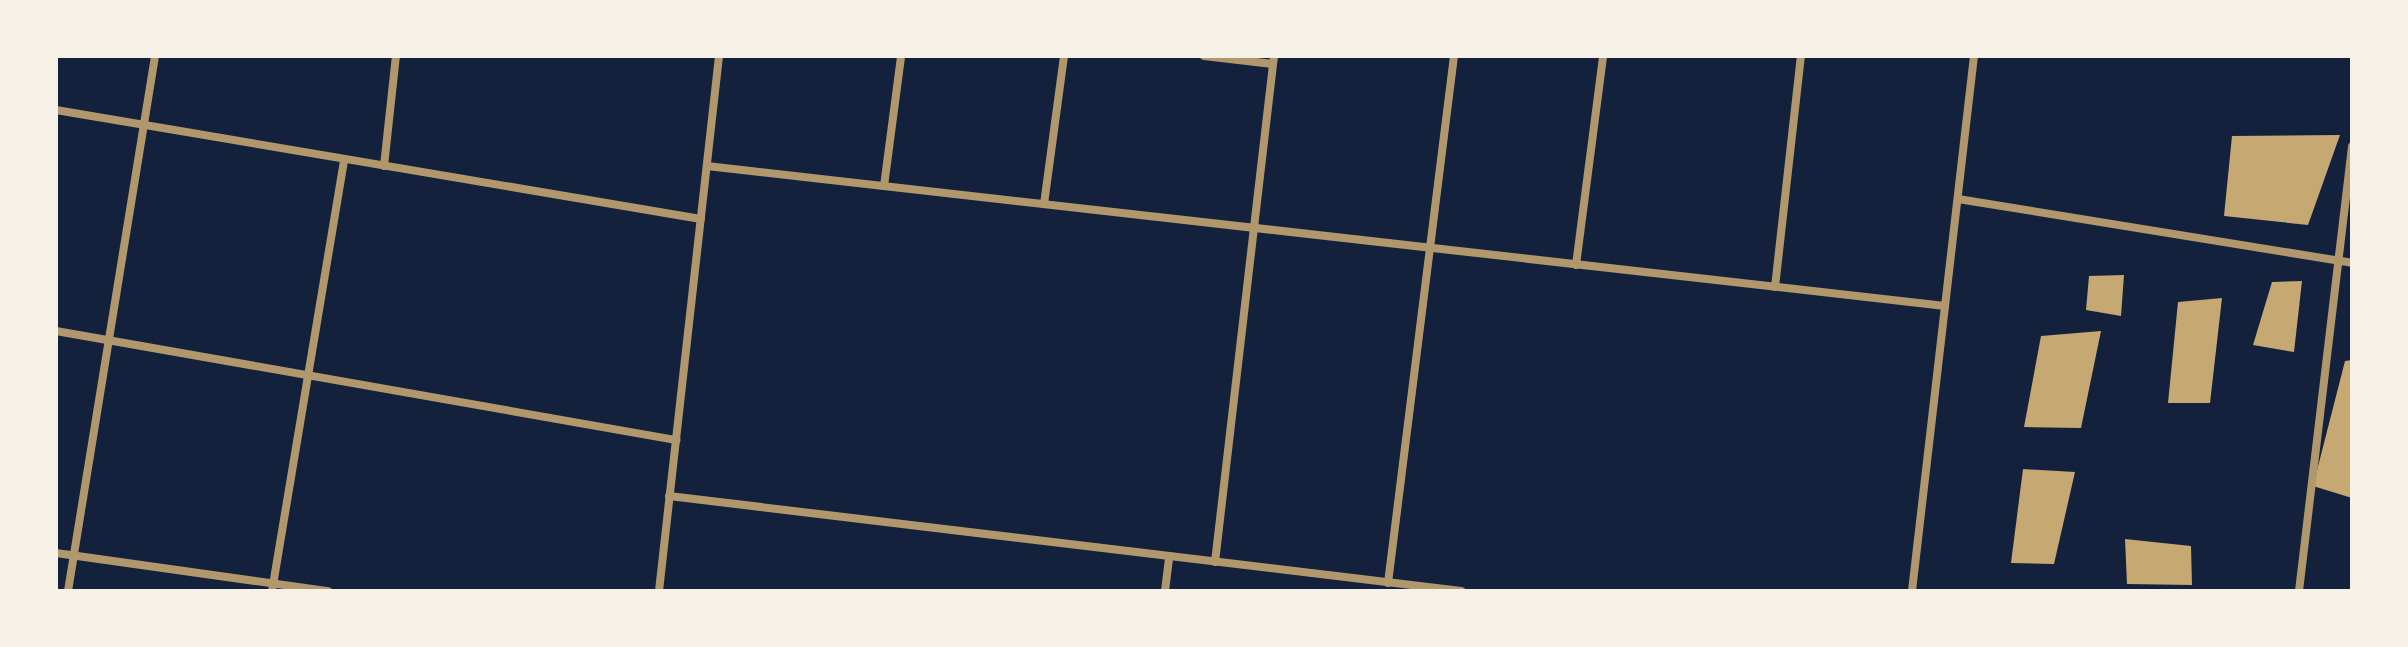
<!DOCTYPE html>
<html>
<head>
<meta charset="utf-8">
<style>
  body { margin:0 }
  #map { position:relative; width:2408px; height:647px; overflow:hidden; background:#14213d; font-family:Montserrat,sans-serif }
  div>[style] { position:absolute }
  .building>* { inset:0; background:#c6a872 }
  .minor>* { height:8px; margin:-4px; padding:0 4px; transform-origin:4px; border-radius:4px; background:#b1986c }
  span { translate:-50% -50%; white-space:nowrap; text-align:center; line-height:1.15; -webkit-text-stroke:8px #f6f1e7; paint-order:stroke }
  .frame { position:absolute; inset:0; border:58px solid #f6f1e7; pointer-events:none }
</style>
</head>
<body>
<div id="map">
  <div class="building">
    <i style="clip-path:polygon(2340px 135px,2308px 225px,2224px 216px,2232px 136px)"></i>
    <i style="clip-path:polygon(2124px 275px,2121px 316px,2086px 310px,2089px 276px)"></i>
    <i style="clip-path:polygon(2302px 281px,2294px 352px,2253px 345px,2272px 282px)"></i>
    <i style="clip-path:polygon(2222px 298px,2210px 403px,2168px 403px,2178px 302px)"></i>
    <i style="clip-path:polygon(2101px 331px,2081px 428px,2024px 427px,2041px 336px)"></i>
    <i style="clip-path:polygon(2352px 360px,2352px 498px,2313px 486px,2345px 361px)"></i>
    <i style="clip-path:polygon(2023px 469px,2075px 472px,2054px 564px,2011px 563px)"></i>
    <i style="clip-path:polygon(2125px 539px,2191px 546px,2192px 585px,2127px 584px)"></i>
  </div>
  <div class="minor">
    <i style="left:1204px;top:56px;width:69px;rotate:6.6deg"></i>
    <i style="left:56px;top:110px;width:654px;rotate:9.59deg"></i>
    <i style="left:384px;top:166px;width:111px;rotate:-83.8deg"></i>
    <i style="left:707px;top:166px;width:1246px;rotate:6.45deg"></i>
    <i style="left:884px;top:186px;width:131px;rotate:-82.5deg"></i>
    <i style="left:1958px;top:199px;width:399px;rotate:9.2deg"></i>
    <i style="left:1044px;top:204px;width:149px;rotate:-82.3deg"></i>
    <i style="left:1576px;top:265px;width:211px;rotate:-82.6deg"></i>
    <i style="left:1775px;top:287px;width:232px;rotate:-83.6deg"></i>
    <i style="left:56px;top:331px;width:630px;rotate:9.97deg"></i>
    <i style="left:669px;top:496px;width:798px;rotate:6.84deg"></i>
    <i style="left:56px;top:553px;width:275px;rotate:8deg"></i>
    <i style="left:1215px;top:562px;width:509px;rotate:-83.35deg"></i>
    <i style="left:1388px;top:583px;width:531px;rotate:-82.86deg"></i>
    <i style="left:68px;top:591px;width:542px;rotate:-80.76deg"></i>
    <i style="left:272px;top:591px;width:438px;rotate:-80.5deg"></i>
    <i style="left:659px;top:591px;width:538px;rotate:-83.6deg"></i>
    <i style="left:1165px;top:591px;width:35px;rotate:-83deg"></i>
    <i style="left:1912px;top:591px;width:539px;rotate:-83.39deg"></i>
    <i style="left:2299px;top:591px;width:448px;rotate:-83.2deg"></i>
  </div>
  <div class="frame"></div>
</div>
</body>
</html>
